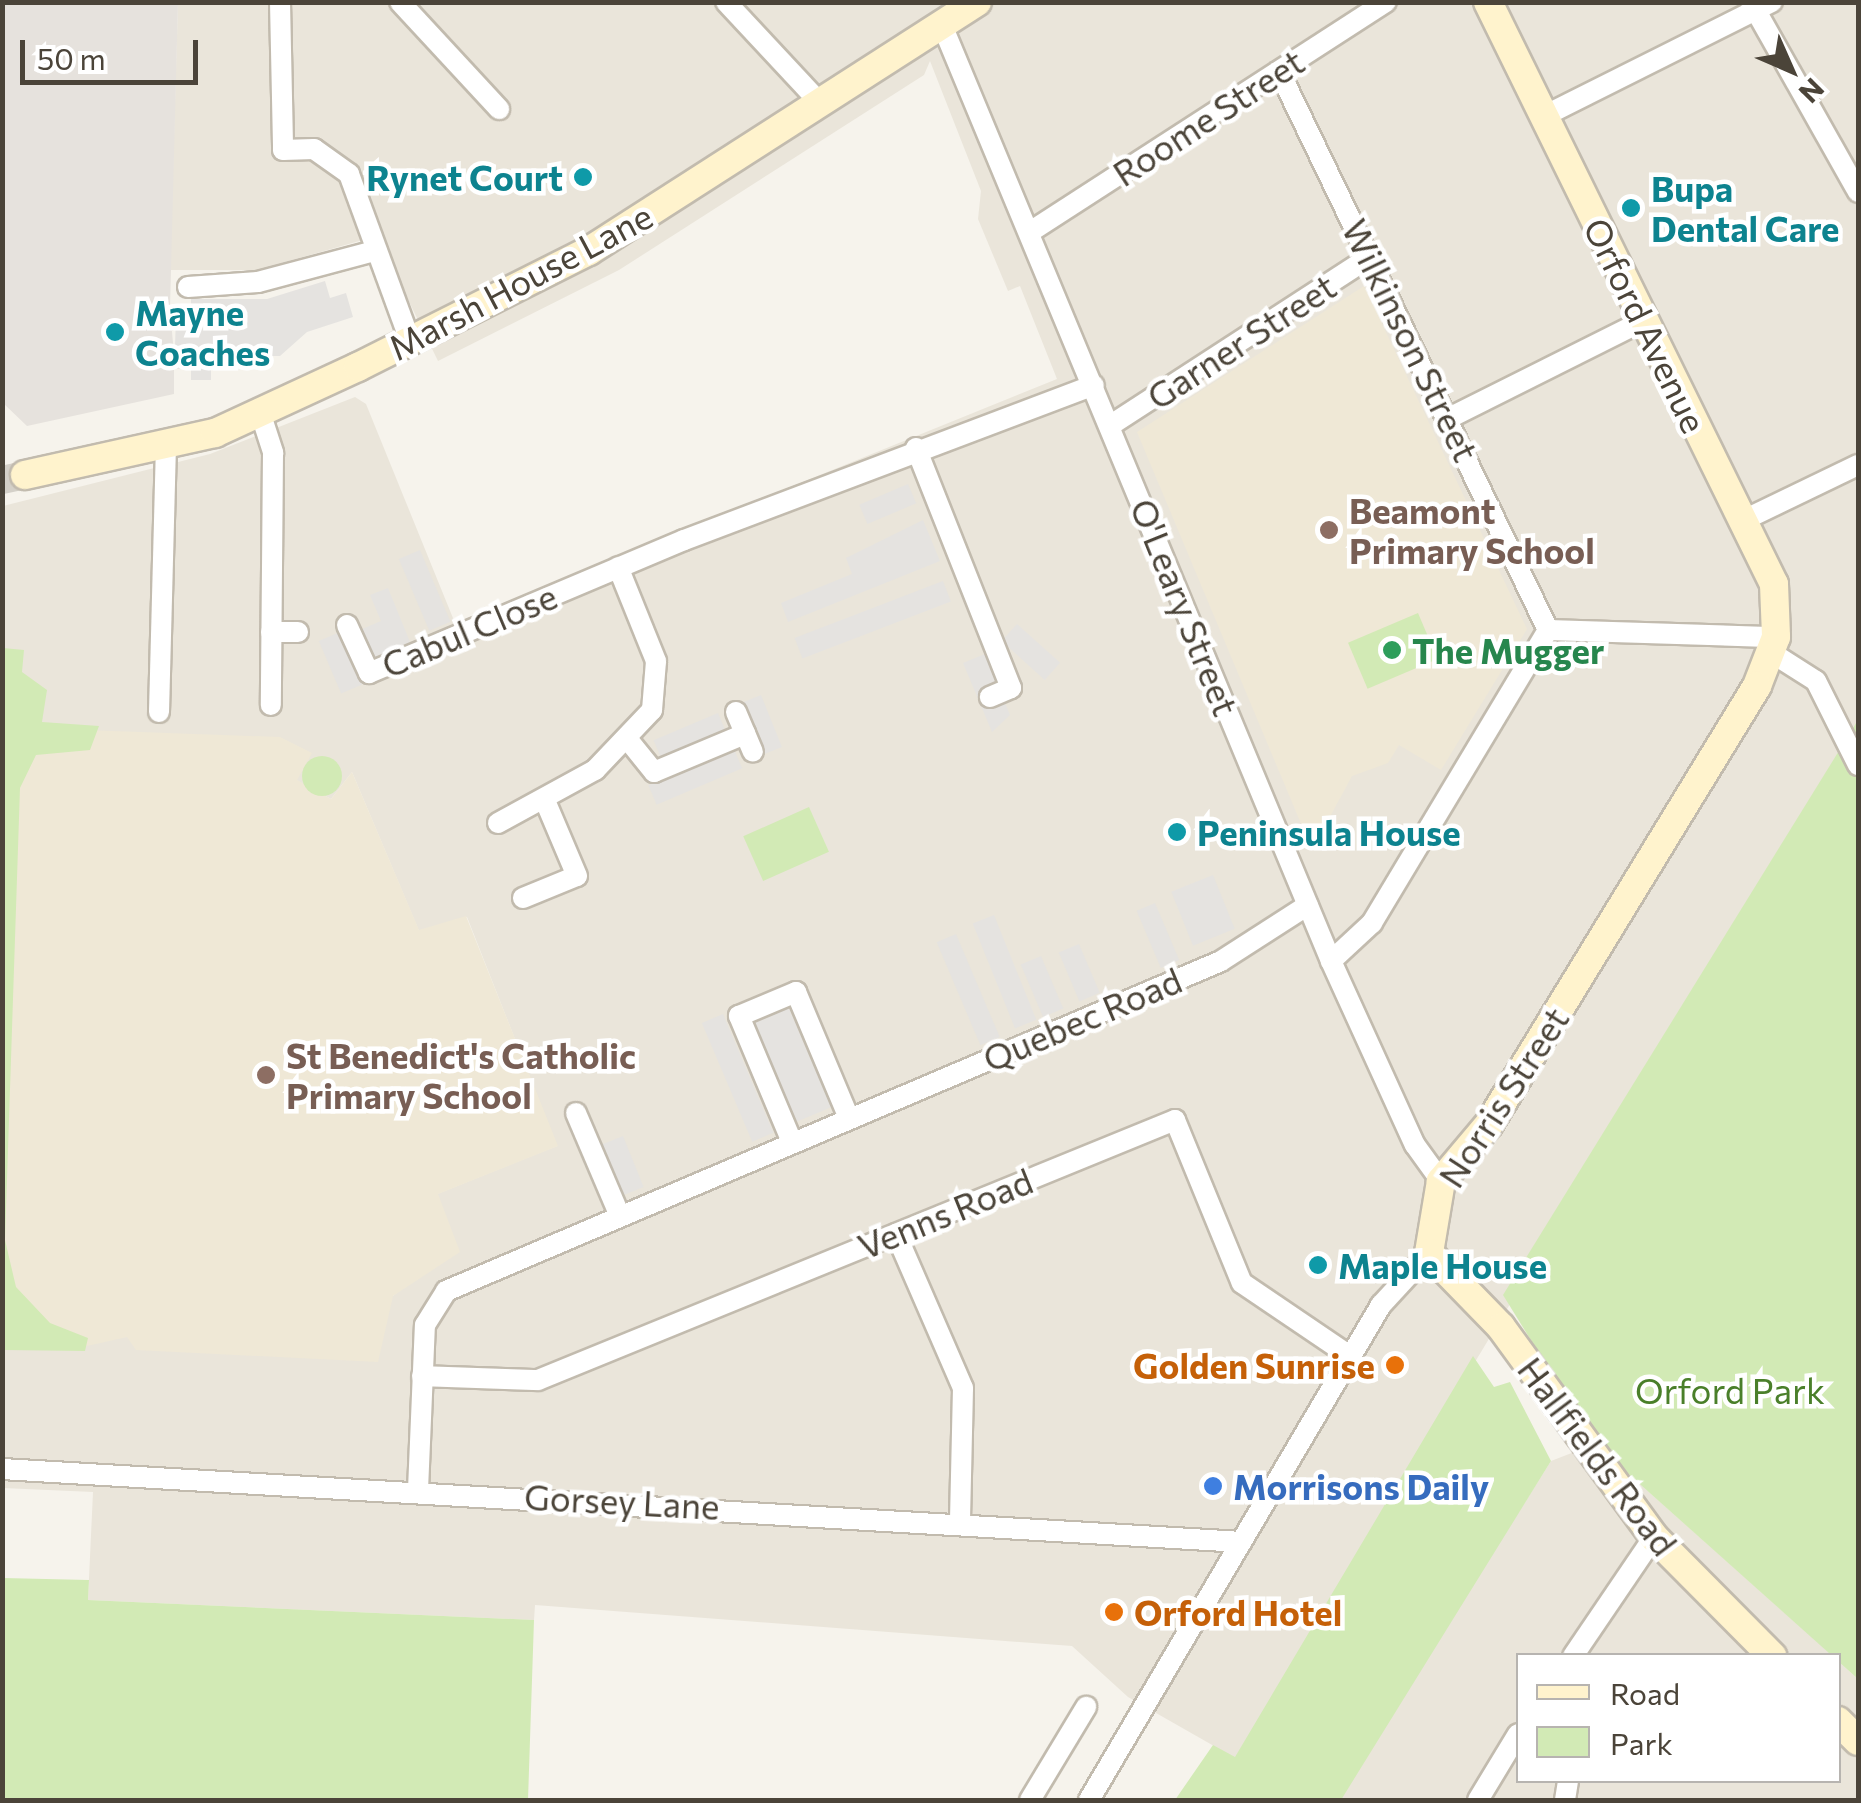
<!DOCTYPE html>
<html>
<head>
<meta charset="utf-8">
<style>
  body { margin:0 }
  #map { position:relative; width:1861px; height:1803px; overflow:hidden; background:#f6f3ec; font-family:Commissioner,sans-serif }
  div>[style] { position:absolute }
  .residential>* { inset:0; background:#eae5da }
  .industrial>* { inset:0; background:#e6e2dd }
  .education>* { inset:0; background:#efe8d6 }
  .green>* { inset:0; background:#d2eab5; transform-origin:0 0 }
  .round { border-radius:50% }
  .parking>* { inset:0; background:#e5e3e0; transform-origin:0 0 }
  .secondary-tunnel>* { height:28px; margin-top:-14px; transform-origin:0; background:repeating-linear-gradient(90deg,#d4d0c8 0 28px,transparent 0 42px) }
  .roads { filter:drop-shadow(2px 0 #c2bbae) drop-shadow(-2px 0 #c2bbae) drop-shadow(0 2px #c2bbae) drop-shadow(0 -2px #c2bbae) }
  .street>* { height:20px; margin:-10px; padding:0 10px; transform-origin:10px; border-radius:10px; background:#fff }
  .secondary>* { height:28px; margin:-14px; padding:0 14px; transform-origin:14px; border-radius:14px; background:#fff3cd }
  .dots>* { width:28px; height:28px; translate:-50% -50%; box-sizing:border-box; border:5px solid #fff; border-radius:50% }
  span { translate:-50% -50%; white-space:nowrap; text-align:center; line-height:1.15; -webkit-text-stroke:9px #fff; paint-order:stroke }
  .street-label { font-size:35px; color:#4b4439 }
  .culture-label { font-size:35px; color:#0d838f; font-weight:700 }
  .right { translate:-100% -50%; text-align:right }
  .left { translate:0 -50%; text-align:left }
  .education-label { font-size:35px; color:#785e54; font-weight:700 }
  .leisure-label { font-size:35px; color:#27864d; font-weight:700 }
  .food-label { font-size:35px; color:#c56008; font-weight:700 }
  .park-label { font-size:35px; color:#4a7f2a }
  .shop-label { font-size:35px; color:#366cbe; font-weight:700 }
  .frame { position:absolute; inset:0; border:5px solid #4b4439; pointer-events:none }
  .legend { position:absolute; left:1516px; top:1653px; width:325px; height:130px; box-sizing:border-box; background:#fff; border:2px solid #b7b4b0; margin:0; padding:12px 18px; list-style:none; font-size:30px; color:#4b4439 }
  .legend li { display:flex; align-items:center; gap:20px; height:50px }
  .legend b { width:50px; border:2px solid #b7b4b0 }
  .north { position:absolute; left:1741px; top:20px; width:100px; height:100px; -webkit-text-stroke:8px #fff; paint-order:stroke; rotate:135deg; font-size:28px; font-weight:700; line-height:40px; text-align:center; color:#4b4439 }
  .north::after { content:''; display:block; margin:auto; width:35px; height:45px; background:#4b4439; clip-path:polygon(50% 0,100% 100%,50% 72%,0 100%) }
  .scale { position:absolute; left:20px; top:40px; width:178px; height:45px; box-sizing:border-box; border:5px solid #4b4439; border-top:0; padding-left:12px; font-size:30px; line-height:35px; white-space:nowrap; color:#4b4439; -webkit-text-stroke:8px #fff; paint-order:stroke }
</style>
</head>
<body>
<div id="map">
  <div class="residential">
    <i style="clip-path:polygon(178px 3px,1858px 3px,1858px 883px,1793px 837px,1235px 1758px,1128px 1697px,1072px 1646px,535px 1605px,534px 1620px,88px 1600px,93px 1492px,3px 1488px,3px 1340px,128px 1337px,137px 1350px,393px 1296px,437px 1261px,437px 1194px,557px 1146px,467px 917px,419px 931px,352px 772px,331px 799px,296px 780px,3px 727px,3px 506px,210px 454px,355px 397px,366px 404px,455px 623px,1057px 379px,1020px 286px,1008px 291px,978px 219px,981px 191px,930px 61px,924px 75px,619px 270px,438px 361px,377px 236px,257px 270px,170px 270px)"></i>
    <i style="clip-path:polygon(1595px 1444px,1832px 1655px,1518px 1656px,1518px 1780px,1838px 1780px,1839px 1662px,1858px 1679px,1858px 1800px,1337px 1800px,1551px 1461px)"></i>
  </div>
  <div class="industrial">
    <i style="clip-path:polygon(3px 2px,178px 3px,170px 308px,174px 355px,190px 356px,190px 368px,174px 369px,174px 394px,27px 426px,3px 403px)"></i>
  </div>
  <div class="education">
    <i style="clip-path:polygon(1364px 286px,1527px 629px,1441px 770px,1399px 745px,1388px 763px,1352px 776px,1312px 850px,1137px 432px)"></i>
    <i style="clip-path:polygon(3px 727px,280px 737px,312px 753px,297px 780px,331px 799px,352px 772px,419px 930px,466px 916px,558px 1146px,438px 1194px,460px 1252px,393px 1296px,378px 1362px,136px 1350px,127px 1337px,87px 1346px,3px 1340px)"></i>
  </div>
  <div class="green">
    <i style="left:1418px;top:613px;width:50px;height:76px;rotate:67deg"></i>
    <i style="clip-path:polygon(3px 648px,24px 650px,22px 672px,47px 690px,42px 722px,99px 726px,90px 750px,36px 755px,20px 788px,5px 1240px,16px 1287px,50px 1323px,88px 1338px,85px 1351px,3px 1350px)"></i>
    <i style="clip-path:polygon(1858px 720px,1858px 1679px,1595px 1444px,1503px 1295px)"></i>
    <i class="round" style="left:302px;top:756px;width:40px;height:40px"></i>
    <i style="left:809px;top:807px;width:49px;height:72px;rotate:66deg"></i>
    <i style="clip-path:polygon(1473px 1356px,1494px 1387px,1510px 1382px,1551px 1461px,1341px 1800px,1175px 1800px,1213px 1745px,1235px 1757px)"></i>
    <i style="clip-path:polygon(3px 1578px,89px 1580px,88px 1600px,534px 1620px,528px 1800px,3px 1800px)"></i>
  </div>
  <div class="parking">
    <i style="clip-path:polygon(325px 281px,330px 298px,346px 293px,353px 317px,307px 332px,280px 356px,230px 356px,229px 364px,211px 364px,211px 380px,191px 380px,191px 346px,175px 346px,176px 317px,191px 317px,191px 299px,267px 299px)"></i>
    <i style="left:908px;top:484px;width:21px;height:53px;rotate:67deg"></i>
    <i style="clip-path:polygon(923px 520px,940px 561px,788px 622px,781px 603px,852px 574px,846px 558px)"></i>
    <i style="left:420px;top:550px;width:78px;height:23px;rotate:67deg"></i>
    <i style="left:943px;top:581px;width:22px;height:159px;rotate:69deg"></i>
    <i style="clip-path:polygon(388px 588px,410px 642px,372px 658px,360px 630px,381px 621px,370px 595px)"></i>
    <i style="left:1017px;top:624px;width:58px;height:23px;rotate:42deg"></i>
    <i style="left:340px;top:632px;width:57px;height:23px;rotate:67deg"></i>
    <i style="clip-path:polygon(985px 654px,1010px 715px,992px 732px,963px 663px)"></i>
    <i style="left:761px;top:695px;width:56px;height:24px;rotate:68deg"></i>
    <i style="left:718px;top:713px;width:21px;height:70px;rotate:67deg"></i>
    <i style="left:734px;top:749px;width:21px;height:93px;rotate:67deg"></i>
    <i style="left:1213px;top:875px;width:58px;height:45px;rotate:68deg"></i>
    <i style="left:1155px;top:903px;width:62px;height:20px;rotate:67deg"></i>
    <i style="left:994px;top:915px;width:113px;height:23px;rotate:68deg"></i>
    <i style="left:956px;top:934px;width:112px;height:21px;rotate:67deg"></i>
    <i style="left:1079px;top:944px;width:53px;height:22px;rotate:67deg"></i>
    <i style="left:1041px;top:956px;width:57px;height:22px;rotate:67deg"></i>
    <i style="left:788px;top:1006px;width:110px;height:43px;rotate:67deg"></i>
    <i style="left:723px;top:1014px;width:129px;height:23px;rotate:67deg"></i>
    <i style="left:623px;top:1136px;width:55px;height:24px;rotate:68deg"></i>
  </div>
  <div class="secondary-tunnel">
    <i style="left:2px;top:480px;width:24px;rotate:-12deg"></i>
  </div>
  <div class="roads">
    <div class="street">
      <i style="left:280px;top:2px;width:148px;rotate:88.8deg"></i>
      <i style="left:283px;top:150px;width:31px;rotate:-2deg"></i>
      <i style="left:314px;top:149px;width:43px;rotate:35.5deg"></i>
      <i style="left:349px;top:174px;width:178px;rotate:69.9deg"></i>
      <i style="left:400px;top:2px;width:146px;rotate:47.2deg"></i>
      <i style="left:726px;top:2px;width:139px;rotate:47deg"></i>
      <i style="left:1751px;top:2px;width:218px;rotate:60.6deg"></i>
      <i style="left:942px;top:25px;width:1014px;rotate:67.43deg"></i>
      <i style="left:1331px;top:961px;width:202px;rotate:65.5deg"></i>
      <i style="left:1415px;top:1145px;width:44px;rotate:54.2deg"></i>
      <i style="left:1279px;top:71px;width:620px;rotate:64.3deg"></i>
      <i style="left:1548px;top:630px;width:342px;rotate:121deg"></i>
      <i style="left:1372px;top:923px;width:56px;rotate:137.2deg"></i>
      <i style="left:1544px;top:116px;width:255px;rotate:-26.6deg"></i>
      <i style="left:1030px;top:232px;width:424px;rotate:-32.9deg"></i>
      <i style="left:188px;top:287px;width:70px;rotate:-4.1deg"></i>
      <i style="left:258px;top:282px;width:117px;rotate:-14.9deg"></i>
      <i style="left:261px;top:415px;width:40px;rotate:72deg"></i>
      <i style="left:273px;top:453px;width:252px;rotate:90.5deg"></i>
      <i style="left:1449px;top:418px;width:217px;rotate:-26.6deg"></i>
      <i style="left:1111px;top:425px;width:309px;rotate:-33deg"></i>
      <i style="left:916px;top:448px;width:258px;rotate:68.4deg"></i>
      <i style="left:1011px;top:688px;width:23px;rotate:157deg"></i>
      <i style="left:1742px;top:521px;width:129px;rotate:-25.8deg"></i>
      <i style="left:347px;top:625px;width:53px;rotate:65.4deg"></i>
      <i style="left:369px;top:673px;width:342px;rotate:-22.9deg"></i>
      <i style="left:684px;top:540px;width:438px;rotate:-20.7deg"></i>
      <i style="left:1548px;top:630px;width:228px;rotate:1.8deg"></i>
      <i style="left:271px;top:632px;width:27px"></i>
      <i style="left:1772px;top:653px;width:52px;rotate:32.5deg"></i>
      <i style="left:1816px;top:681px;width:94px;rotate:63.4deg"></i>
      <i style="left:159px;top:712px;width:266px;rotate:-88.5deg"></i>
      <i style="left:736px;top:712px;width:43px;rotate:67deg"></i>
      <i style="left:629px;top:741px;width:40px;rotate:51deg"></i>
      <i style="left:654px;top:772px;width:99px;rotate:-22.7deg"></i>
      <i style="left:498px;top:823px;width:111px;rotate:-28.7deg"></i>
      <i style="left:595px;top:770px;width:83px;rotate:-46.5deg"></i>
      <i style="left:652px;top:710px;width:49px;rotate:-85.3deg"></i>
      <i style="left:656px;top:661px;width:101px;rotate:-112deg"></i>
      <i style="left:523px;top:898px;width:58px;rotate:-22.2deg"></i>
      <i style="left:577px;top:876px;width:79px;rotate:-113deg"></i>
      <i style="left:576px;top:1113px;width:112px;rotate:66.9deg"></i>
      <i style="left:792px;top:1142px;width:137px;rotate:-112.8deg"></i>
      <i style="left:739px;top:1016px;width:62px;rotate:-22.8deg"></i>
      <i style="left:796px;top:992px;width:137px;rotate:67.2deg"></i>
      <i style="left:896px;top:1234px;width:168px;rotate:66.5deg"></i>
      <i style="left:963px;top:1388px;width:131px;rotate:91.3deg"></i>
      <i style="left:422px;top:1376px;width:116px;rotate:2deg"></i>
      <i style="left:538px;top:1380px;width:688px;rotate:-22.2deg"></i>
      <i style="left:1175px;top:1120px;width:176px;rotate:67.7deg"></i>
      <i style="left:1242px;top:1283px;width:130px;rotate:34.1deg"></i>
      <i style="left:2px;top:1469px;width:1241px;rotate:3.37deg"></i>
      <i style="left:418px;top:1490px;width:165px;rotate:-87.6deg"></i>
      <i style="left:425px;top:1325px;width:40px;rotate:-58deg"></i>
      <i style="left:446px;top:1291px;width:842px;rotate:-23.06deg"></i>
      <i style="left:1221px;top:961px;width:103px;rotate:-32.8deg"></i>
      <i style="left:1573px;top:1656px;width:144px;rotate:-55.8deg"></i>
      <i style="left:1030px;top:1800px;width:109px;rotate:-58.9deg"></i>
      <i style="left:1089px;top:1800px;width:575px;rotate:-59.46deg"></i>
      <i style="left:1381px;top:1305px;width:71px;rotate:-47.3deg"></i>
      <i style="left:1478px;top:1800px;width:77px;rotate:-58.8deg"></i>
      <i style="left:1565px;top:1800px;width:20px;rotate:-81deg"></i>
    </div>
    <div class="secondary">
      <i style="left:1488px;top:2px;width:648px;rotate:63.83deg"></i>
      <i style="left:1774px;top:584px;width:53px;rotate:87.8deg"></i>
      <i style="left:1776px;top:637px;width:53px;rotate:111.2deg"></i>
      <i style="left:1757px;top:686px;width:513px;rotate:121.46deg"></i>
      <i style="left:1489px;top:1124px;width:75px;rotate:130.1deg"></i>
      <i style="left:1441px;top:1181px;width:73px;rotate:99.5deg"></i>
      <i style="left:1429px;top:1253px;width:103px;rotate:45.8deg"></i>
      <i style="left:1501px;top:1327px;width:260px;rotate:53.9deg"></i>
      <i style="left:1654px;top:1537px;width:168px;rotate:45.2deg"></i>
      <i style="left:25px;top:475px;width:195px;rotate:-12.5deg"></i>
      <i style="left:215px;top:433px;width:157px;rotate:-24.8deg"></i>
      <i style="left:358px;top:367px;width:258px;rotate:-26.7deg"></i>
      <i style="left:589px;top:251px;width:461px;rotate:-32.7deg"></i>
      <i style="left:1838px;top:1721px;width:28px;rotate:45deg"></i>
    </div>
  </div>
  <div class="dots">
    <i style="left:583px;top:177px;background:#0f9aa8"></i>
    <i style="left:1631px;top:208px;background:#0f9aa8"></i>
    <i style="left:115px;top:332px;background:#0f9aa8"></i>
    <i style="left:1329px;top:530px;background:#8d6e63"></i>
    <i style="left:1392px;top:650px;background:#2e9e5b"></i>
    <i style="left:1177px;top:832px;background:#0f9aa8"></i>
    <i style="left:266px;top:1075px;background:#8d6e63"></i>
    <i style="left:1318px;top:1265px;background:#0f9aa8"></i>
    <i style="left:1395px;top:1365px;background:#e8710a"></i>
    <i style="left:1213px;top:1486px;background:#3f7fe0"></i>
    <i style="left:1114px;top:1612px;background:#e8710a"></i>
  </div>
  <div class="street-label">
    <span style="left:1208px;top:117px;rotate:-33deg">Roome Street</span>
    <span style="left:520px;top:281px;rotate:-28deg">Marsh House Lane</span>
    <span style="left:1646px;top:325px;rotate:64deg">Orford Avenue</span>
    <span style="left:1411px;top:340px;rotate:64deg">Wilkinson Street</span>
    <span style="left:1241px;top:341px;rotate:-33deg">Garner Street</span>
    <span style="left:1185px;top:607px;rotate:68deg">O'Leary Street</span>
    <span style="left:469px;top:630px;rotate:-23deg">Cabul Close</span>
    <span style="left:1082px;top:1019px;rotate:-23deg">Quebec Road</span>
    <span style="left:1503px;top:1097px;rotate:-57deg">Norris Street</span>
    <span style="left:945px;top:1213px;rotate:-22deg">Venns Road</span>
    <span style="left:1598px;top:1456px;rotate:53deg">Hallfields Road</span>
    <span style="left:622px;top:1501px;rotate:3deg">Gorsey Lane</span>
  </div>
  <div class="culture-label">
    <span class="right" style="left:563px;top:177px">Rynet Court</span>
    <span class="left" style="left:1651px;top:208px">Bupa<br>Dental Care</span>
    <span class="left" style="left:135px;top:332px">Mayne<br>Coaches</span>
    <span class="left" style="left:1197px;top:832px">Peninsula House</span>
    <span class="left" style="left:1338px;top:1265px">Maple House</span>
  </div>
  <div class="education-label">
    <span class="left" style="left:1349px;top:530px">Beamont<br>Primary School</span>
    <span class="left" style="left:286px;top:1075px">St Benedict's Catholic<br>Primary School</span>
  </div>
  <div class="leisure-label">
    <span class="left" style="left:1412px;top:650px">The Mugger</span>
  </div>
  <div class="food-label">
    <span class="right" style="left:1375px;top:1365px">Golden Sunrise</span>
    <span class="left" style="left:1134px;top:1612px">Orford Hotel</span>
  </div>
  <div class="park-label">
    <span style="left:1730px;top:1390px">Orford Park</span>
  </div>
  <div class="shop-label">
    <span class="left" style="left:1233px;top:1486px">Morrisons Daily</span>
  </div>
  <div class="frame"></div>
  <ul class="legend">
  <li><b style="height:12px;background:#fff3cd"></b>Road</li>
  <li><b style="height:28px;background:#d2eab5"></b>Park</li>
  </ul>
  <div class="north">N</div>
  <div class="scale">50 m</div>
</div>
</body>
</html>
